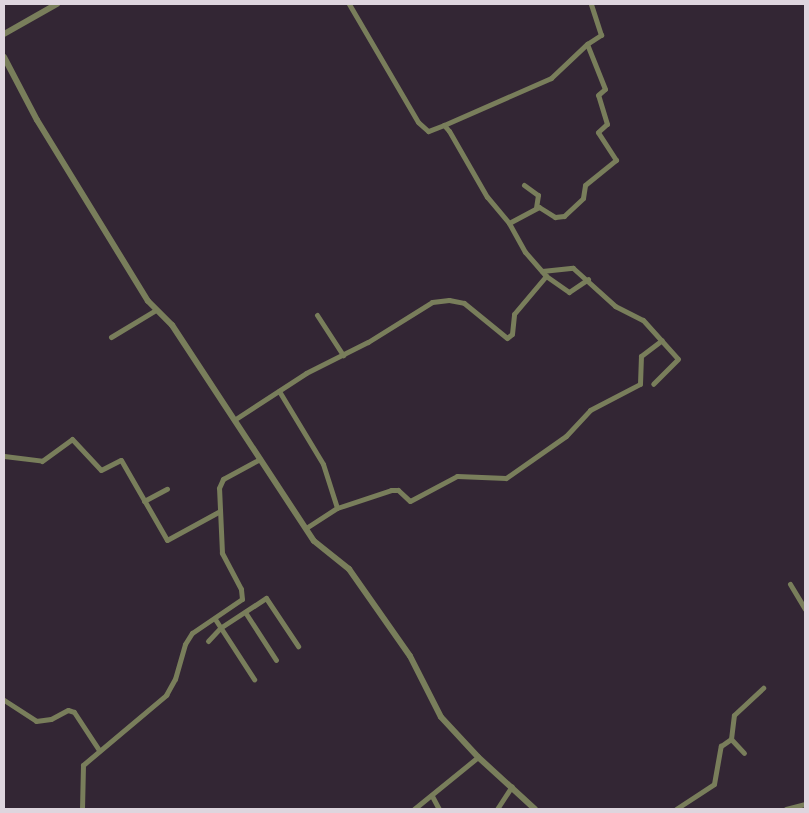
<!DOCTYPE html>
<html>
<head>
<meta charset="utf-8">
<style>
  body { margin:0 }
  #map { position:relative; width:809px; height:813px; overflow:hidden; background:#332634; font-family:Lora,serif }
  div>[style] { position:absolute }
  .minor>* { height:5px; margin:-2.5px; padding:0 2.5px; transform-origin:2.5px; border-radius:2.5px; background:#797e5b }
  .tertiary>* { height:6px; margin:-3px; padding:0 3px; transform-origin:3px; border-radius:3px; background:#797e5b }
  span { translate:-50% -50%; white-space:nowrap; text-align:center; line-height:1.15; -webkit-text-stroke:5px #171118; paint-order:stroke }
  .frame { position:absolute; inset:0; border:5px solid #ded5de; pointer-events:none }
</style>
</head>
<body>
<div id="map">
  <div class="minor">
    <i style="left:444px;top:125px;width:117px;rotate:-23.7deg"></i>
    <i style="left:551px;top:78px;width:50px;rotate:-43.4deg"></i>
    <i style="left:524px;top:185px;width:17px;rotate:36deg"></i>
    <i style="left:538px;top:195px;width:13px;rotate:99deg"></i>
    <i style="left:509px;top:223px;width:34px;rotate:-28deg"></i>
    <i style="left:539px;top:207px;width:19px;rotate:32deg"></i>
    <i style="left:555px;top:217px;width:9px;rotate:-6deg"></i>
    <i style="left:564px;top:216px;width:26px;rotate:-43deg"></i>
    <i style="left:583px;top:198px;width:13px;rotate:-81deg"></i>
    <i style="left:585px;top:185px;width:40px;rotate:-39deg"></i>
    <i style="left:616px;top:160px;width:33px;rotate:-123deg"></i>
    <i style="left:598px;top:132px;width:12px;rotate:-42deg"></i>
    <i style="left:607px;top:124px;width:30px;rotate:-107deg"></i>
    <i style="left:598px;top:95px;width:9px;rotate:-41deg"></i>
    <i style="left:605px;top:89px;width:48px;rotate:-111.8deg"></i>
    <i style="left:587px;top:44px;width:17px;rotate:-33deg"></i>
    <i style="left:601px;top:35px;width:33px;rotate:-108deg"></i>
    <i style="left:542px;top:271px;width:31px;rotate:-6deg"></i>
    <i style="left:573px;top:268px;width:57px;rotate:42.1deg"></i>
    <i style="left:615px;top:306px;width:31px;rotate:27deg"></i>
    <i style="left:643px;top:320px;width:52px;rotate:48.1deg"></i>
    <i style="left:678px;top:359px;width:35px;rotate:135deg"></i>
    <i style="left:546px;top:276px;width:28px;rotate:35deg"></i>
    <i style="left:569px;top:292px;width:23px;rotate:-34deg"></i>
    <i style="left:317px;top:315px;width:48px;rotate:57deg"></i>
    <i style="left:111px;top:337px;width:52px;rotate:-31deg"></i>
    <i style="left:279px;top:391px;width:85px;rotate:58.9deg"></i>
    <i style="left:323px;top:464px;width:46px;rotate:72.3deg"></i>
    <i style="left:234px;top:420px;width:86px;rotate:-33.1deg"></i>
    <i style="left:306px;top:373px;width:69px;rotate:-26.6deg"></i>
    <i style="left:368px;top:342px;width:75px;rotate:-32deg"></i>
    <i style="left:432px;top:302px;width:17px;rotate:-7deg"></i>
    <i style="left:449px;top:300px;width:15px;rotate:11deg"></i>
    <i style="left:464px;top:303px;width:55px;rotate:39.1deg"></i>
    <i style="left:507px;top:338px;width:6px;rotate:-39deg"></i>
    <i style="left:512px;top:334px;width:20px;rotate:-84deg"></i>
    <i style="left:514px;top:314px;width:50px;rotate:-49.9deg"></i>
    <i style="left:546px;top:276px;width:32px;rotate:-131deg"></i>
    <i style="left:525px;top:252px;width:33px;rotate:-119deg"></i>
    <i style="left:509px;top:223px;width:34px;rotate:-130deg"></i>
    <i style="left:487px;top:197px;width:76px;rotate:-119.9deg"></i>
    <i style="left:449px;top:131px;width:8px;rotate:-130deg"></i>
    <i style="left:444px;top:125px;width:17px;rotate:159deg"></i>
    <i style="left:428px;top:131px;width:13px;rotate:-138deg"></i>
    <i style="left:418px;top:122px;width:137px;rotate:-120.3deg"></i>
    <i style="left:4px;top:456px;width:38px;rotate:7deg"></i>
    <i style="left:42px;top:461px;width:37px;rotate:-36deg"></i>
    <i style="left:72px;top:439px;width:42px;rotate:46.9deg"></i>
    <i style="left:101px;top:470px;width:22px;rotate:-27deg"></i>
    <i style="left:121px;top:460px;width:92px;rotate:60.1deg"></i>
    <i style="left:167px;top:540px;width:60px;rotate:-28.7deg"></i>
    <i style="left:144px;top:501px;width:26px;rotate:-28deg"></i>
    <i style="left:306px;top:528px;width:37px;rotate:-33deg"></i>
    <i style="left:337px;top:508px;width:57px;rotate:-18.4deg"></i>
    <i style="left:391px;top:490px;width:7px"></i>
    <i style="left:398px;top:490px;width:16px;rotate:43deg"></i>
    <i style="left:410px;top:501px;width:53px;rotate:-28deg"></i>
    <i style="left:457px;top:476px;width:49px;rotate:2.3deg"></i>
    <i style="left:506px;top:478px;width:73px;rotate:-35deg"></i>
    <i style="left:566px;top:436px;width:35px;rotate:-47deg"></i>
    <i style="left:590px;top:410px;width:56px;rotate:-27.5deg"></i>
    <i style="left:640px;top:384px;width:28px;rotate:-88deg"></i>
    <i style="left:641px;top:356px;width:26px;rotate:-37deg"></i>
    <i style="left:790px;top:584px;width:29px;rotate:59deg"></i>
    <i style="left:245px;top:612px;width:57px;rotate:57.1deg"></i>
    <i style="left:215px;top:619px;width:72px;rotate:57deg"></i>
    <i style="left:208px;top:641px;width:18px;rotate:-47deg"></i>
    <i style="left:220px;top:628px;width:55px;rotate:-33.1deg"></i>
    <i style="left:266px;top:598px;width:58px;rotate:56.3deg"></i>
    <i style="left:4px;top:700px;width:38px;rotate:33deg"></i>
    <i style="left:36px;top:721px;width:15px;rotate:-8deg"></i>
    <i style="left:51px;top:719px;width:19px;rotate:-28deg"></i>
    <i style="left:68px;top:710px;width:6px;rotate:18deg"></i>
    <i style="left:74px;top:712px;width:45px;rotate:56.7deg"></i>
    <i style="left:731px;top:739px;width:24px;rotate:-83deg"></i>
    <i style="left:734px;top:715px;width:40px;rotate:-43deg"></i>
    <i style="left:432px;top:796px;width:15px;rotate:62deg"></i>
    <i style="left:82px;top:809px;width:44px;rotate:-88.7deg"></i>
    <i style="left:83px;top:765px;width:109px;rotate:-40.1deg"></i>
    <i style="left:166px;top:695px;width:18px;rotate:-61deg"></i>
    <i style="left:175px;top:679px;width:36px;rotate:-74deg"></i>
    <i style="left:185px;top:644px;width:13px;rotate:-58deg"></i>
    <i style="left:192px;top:633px;width:60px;rotate:-34.2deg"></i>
    <i style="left:242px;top:599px;width:10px;rotate:-96deg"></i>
    <i style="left:241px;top:589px;width:41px;rotate:-117.8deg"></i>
    <i style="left:222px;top:553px;width:65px;rotate:-92.6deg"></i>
    <i style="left:219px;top:488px;width:10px;rotate:-66deg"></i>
    <i style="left:223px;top:479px;width:42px;rotate:-28.4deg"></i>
    <i style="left:414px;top:809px;width:82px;rotate:-39.1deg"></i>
    <i style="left:497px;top:809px;width:27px;rotate:-57deg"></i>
    <i style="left:676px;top:809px;width:45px;rotate:-33.3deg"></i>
    <i style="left:714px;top:784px;width:39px;rotate:-80deg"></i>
    <i style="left:721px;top:746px;width:12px;rotate:-35deg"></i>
    <i style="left:731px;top:739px;width:19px;rotate:47deg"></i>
    <i style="left:786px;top:809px;width:20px;rotate:-15deg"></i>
  </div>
  <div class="tertiary">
    <i style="left:4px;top:34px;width:61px;rotate:-29.5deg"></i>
    <i style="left:4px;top:57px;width:71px;rotate:62.4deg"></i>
    <i style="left:37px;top:120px;width:212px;rotate:58.5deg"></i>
    <i style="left:148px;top:301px;width:34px;rotate:45deg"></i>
    <i style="left:172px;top:325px;width:258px;rotate:56.7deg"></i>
    <i style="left:314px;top:541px;width:45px;rotate:38.7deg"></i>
    <i style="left:349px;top:569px;width:106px;rotate:55deg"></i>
    <i style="left:410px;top:656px;width:68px;rotate:63.1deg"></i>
    <i style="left:441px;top:717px;width:54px;rotate:47.2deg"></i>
    <i style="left:478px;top:757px;width:77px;rotate:42.4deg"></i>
  </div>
  <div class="frame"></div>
</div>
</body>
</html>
